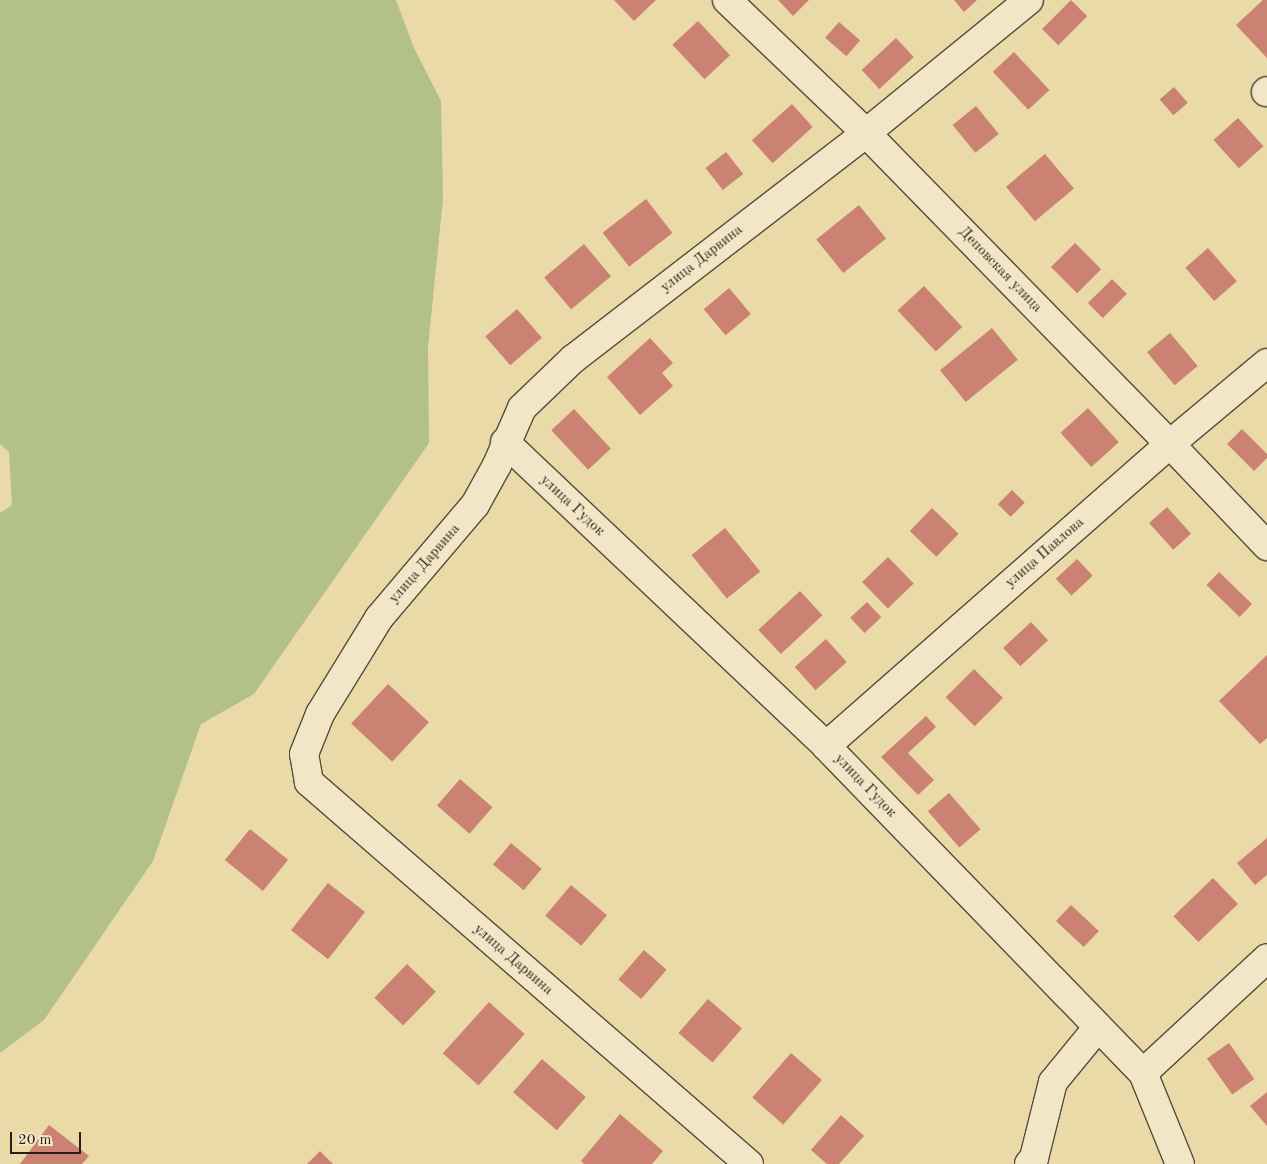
<!DOCTYPE html>
<html>
<head>
<meta charset="utf-8">
<style>
  body { margin:0 }
  #map { position:relative; width:1267px; height:1164px; overflow:hidden; background:#eadaa7; font-family:"Old Standard TT",serif }
  div>[style] { position:absolute }
  .green>* { inset:0; background:#b4c089 }
  .building>* { inset:0; background:#cb8272; transform-origin:0 0 }
  .roads { filter:drop-shadow(1px 0 #594c3c) drop-shadow(-1px 0 #594c3c) drop-shadow(0 1px #594c3c) drop-shadow(0 -1px #594c3c) }
  .minor>* { height:28px; margin:-14px; padding:0 14px; transform-origin:14px; border-radius:14px; background:#f1e7c6 }
  span { translate:-50% -50%; white-space:nowrap; text-align:center; line-height:1.15; -webkit-text-stroke:4px #f1e7c6; paint-order:stroke }
  .street-label { font-size:15px; color:#291d18 }
  .scale { position:absolute; left:10px; top:1132px; width:71px; height:22px; box-sizing:border-box; border:2px solid #291d18; border-top:0; padding-left:6px; font-size:15px; line-height:18px; white-space:nowrap; color:#291d18; -webkit-text-stroke:4px #f1e7c6; paint-order:stroke }
</style>
</head>
<body>
<div id="map">
  <div class="green">
    <i style="clip-path:polygon(0 0,396px 0,414px 48px,441px 101px,443px 199px,428px 347px,429px 443px,254px 694px,201px 724px,153px 861px,44px 1020px,0 1053px,0 513px,12px 505px,9px 452px,0 444px)"></i>
  </div>
  <div class="building">
    <i style="clip-path:polygon(614px 0,656px 0,634px 21px)"></i>
    <i style="clip-path:polygon(778px 0,809px 0,793px 16px)"></i>
    <i style="clip-path:polygon(954px 0,977px 0,964px 12px)"></i>
    <i style="left:1071px;top:0;width:23px;height:41px;rotate:45deg"></i>
    <i style="clip-path:polygon(1263px 0,1267px 0,1267px 58px,1236px 25px)"></i>
    <i style="left:698px;top:21px;width:47px;height:35px;rotate:47deg"></i>
    <i style="left:839px;top:22px;width:28px;height:21px;rotate:41deg"></i>
    <i style="left:896px;top:38px;width:26px;height:47px;rotate:47deg"></i>
    <i style="left:1014px;top:52px;width:52px;height:29px;rotate:47deg"></i>
    <i style="left:1174px;top:87px;width:21px;height:19px;rotate:49deg"></i>
    <i style="left:792px;top:104px;width:31px;height:54px;rotate:48deg"></i>
    <i style="left:976px;top:106px;width:36px;height:30px;rotate:51deg"></i>
    <i style="left:1238px;top:118px;width:38px;height:33px;rotate:48deg"></i>
    <i style="left:726px;top:152px;width:28px;height:26px;rotate:52deg"></i>
    <i style="left:1045px;top:154px;width:45px;height:51px;rotate:50deg"></i>
    <i style="left:646px;top:199px;width:43px;height:55px;rotate:52deg"></i>
    <i style="left:859px;top:205px;width:43px;height:55px;rotate:51deg"></i>
    <i style="left:1075px;top:243px;width:37px;height:34px;rotate:45deg"></i>
    <i style="left:584px;top:244px;width:42px;height:52px;rotate:50deg"></i>
    <i style="left:1208px;top:248px;width:44px;height:30px;rotate:49deg"></i>
    <i style="left:1112px;top:279px;width:21px;height:34px;rotate:45deg"></i>
    <i style="left:924px;top:286px;width:56px;height:36px;rotate:47deg"></i>
    <i style="left:729px;top:288px;width:34px;height:33px;rotate:50deg"></i>
    <i style="left:517px;top:309px;width:38px;height:42px;rotate:49deg"></i>
    <i style="left:992px;top:328px;width:41px;height:67px;rotate:51deg"></i>
    <i style="left:1170px;top:333px;width:43px;height:30px;rotate:50deg"></i>
    <i style="clip-path:polygon(650px 338px,673px 363px,662px 373px,673px 386px,640px 415px,607px 377px)"></i>
    <i style="left:1088px;top:408px;width:46px;height:37px;rotate:48deg"></i>
    <i style="left:574px;top:409px;width:54px;height:31px;rotate:47deg"></i>
    <i style="clip-path:polygon(1242px 429px,1267px 454px,1267px 458px,1254px 471px,1227px 444px)"></i>
    <i style="left:1012px;top:490px;width:18px;height:20px;rotate:45deg"></i>
    <i style="left:1167px;top:507px;width:36px;height:24px;rotate:48deg"></i>
    <i style="left:932px;top:508px;width:37px;height:32px;rotate:44deg"></i>
    <i style="left:725px;top:528px;width:56px;height:43px;rotate:51deg"></i>
    <i style="left:888px;top:557px;width:37px;height:36px;rotate:46deg"></i>
    <i style="left:1077px;top:559px;width:23px;height:29px;rotate:47deg"></i>
    <i style="left:1219px;top:572px;width:46px;height:18px;rotate:44deg"></i>
    <i style="left:800px;top:591px;width:33px;height:57px;rotate:47deg"></i>
    <i style="left:867px;top:602px;width:21px;height:23px;rotate:47deg"></i>
    <i style="left:1031px;top:622px;width:25px;height:38px;rotate:47deg"></i>
    <i style="left:826px;top:639px;width:31px;height:42px;rotate:48deg"></i>
    <i style="clip-path:polygon(1267px 655px,1267px 738px,1260px 744px,1219px 701px)"></i>
    <i style="left:974px;top:669px;width:41px;height:40px;rotate:45deg"></i>
    <i style="left:388px;top:684px;width:56px;height:54px;rotate:43deg"></i>
    <i style="clip-path:polygon(926px 716px,936px 727px,908px 753px,934px 780px,918px 795px,881px 757px)"></i>
    <i style="left:460px;top:779px;width:43px;height:35px;rotate:41deg"></i>
    <i style="left:949px;top:793px;width:48px;height:28px;rotate:49deg"></i>
    <i style="left:250px;top:829px;width:49px;height:40px;rotate:39deg"></i>
    <i style="clip-path:polygon(1267px 838px,1267px 875px,1255px 885px,1237px 863px)"></i>
    <i style="left:511px;top:843px;width:40px;height:28px;rotate:40deg"></i>
    <i style="left:1213px;top:878px;width:36px;height:55px;rotate:46deg"></i>
    <i style="left:328px;top:883px;width:47px;height:60px;rotate:38deg"></i>
    <i style="left:571px;top:885px;width:47px;height:40px;rotate:40deg"></i>
    <i style="left:1071px;top:905px;width:38px;height:22px;rotate:43deg"></i>
    <i style="left:644px;top:950px;width:30px;height:39px;rotate:41deg"></i>
    <i style="left:407px;top:964px;width:40px;height:47px;rotate:44deg"></i>
    <i style="left:708px;top:999px;width:45px;height:45px;rotate:41deg"></i>
    <i style="left:489px;top:1002px;width:48px;height:69px;rotate:42deg"></i>
    <i style="left:1229px;top:1043px;width:44px;height:27px;rotate:55deg"></i>
    <i style="left:791px;top:1053px;width:41px;height:59px;rotate:41deg"></i>
    <i style="left:542px;top:1059px;width:58px;height:44px;rotate:41deg"></i>
    <i style="clip-path:polygon(1267px 1092px,1267px 1126px,1250px 1106px)"></i>
    <i style="clip-path:polygon(620px 1114px,663px 1151px,652px 1164px,584px 1164px,581px 1161px)"></i>
    <i style="clip-path:polygon(841px 1115px,864px 1136px,839px 1164px,827px 1164px,811px 1150px)"></i>
    <i style="clip-path:polygon(49px 1125px,89px 1156px,82px 1164px,20px 1164px)"></i>
    <i style="clip-path:polygon(320px 1151px,333px 1164px,307px 1164px)"></i>
  </div>
  <div class="roads">
    <div class="minor">
      <i style="left:727px;top:0;width:192px;rotate:43.7deg"></i>
      <i style="left:866px;top:133px;width:435px;rotate:45.7deg"></i>
      <i style="left:1170px;top:444px;width:141px;rotate:46.4deg"></i>
      <i style="left:1266px;top:92px;width:1px;rotate:-45deg"></i>
      <i style="left:505px;top:442px;width:442px;rotate:43.4deg"></i>
      <i style="left:826px;top:746px;width:455px;rotate:45.9deg"></i>
      <i style="left:1143px;top:1073px;width:98px;rotate:67.9deg"></i>
      <i style="left:826px;top:746px;width:458px;rotate:-41.3deg"></i>
      <i style="left:1170px;top:444px;width:126px;rotate:-39.9deg"></i>
      <i style="left:1143px;top:1073px;width:169px;rotate:-42.8deg"></i>
      <i style="left:749px;top:1164px;width:583px;rotate:-139.04deg"></i>
      <i style="left:309px;top:782px;width:28px;rotate:-100deg"></i>
      <i style="left:304px;top:754px;width:43px;rotate:-68.2deg"></i>
      <i style="left:320px;top:714px;width:113px;rotate:-58.4deg"></i>
      <i style="left:379px;top:618px;width:148px;rotate:-49.7deg"></i>
      <i style="left:475px;top:505px;width:46px;rotate:-61.2deg"></i>
      <i style="left:497px;top:465px;width:62px;rotate:-66.3deg"></i>
      <i style="left:522px;top:408px;width:71px;rotate:-43.9deg"></i>
      <i style="left:573px;top:359px;width:370px;rotate:-37.6deg"></i>
      <i style="left:866px;top:133px;width:210px;rotate:-39.2deg"></i>
      <i style="left:1029px;top:1164px;width:8px;rotate:-50deg"></i>
      <i style="left:1034px;top:1158px;width:78px;rotate:-76deg"></i>
      <i style="left:1053px;top:1082px;width:71px;rotate:-50.7deg"></i>
    </div>
  </div>
  <div class="street-label">
    <span style="left:702px;top:259px;rotate:-38deg">улица Дарвина</span>
    <span style="left:1000px;top:270px;rotate:46deg">Деповская улица</span>
    <span style="left:572px;top:506px;rotate:43deg">улица Гудок</span>
    <span style="left:1045px;top:553px;rotate:-41deg">улица Павлова</span>
    <span style="left:425px;top:564px;rotate:-49deg">улица Дарвина</span>
    <span style="left:865px;top:786px;rotate:46deg">улица Гудок</span>
    <span style="left:513px;top:960px;rotate:41deg">улица Дарвина</span>
  </div>
  <div class="scale">20 m</div>
</div>
</body>
</html>
